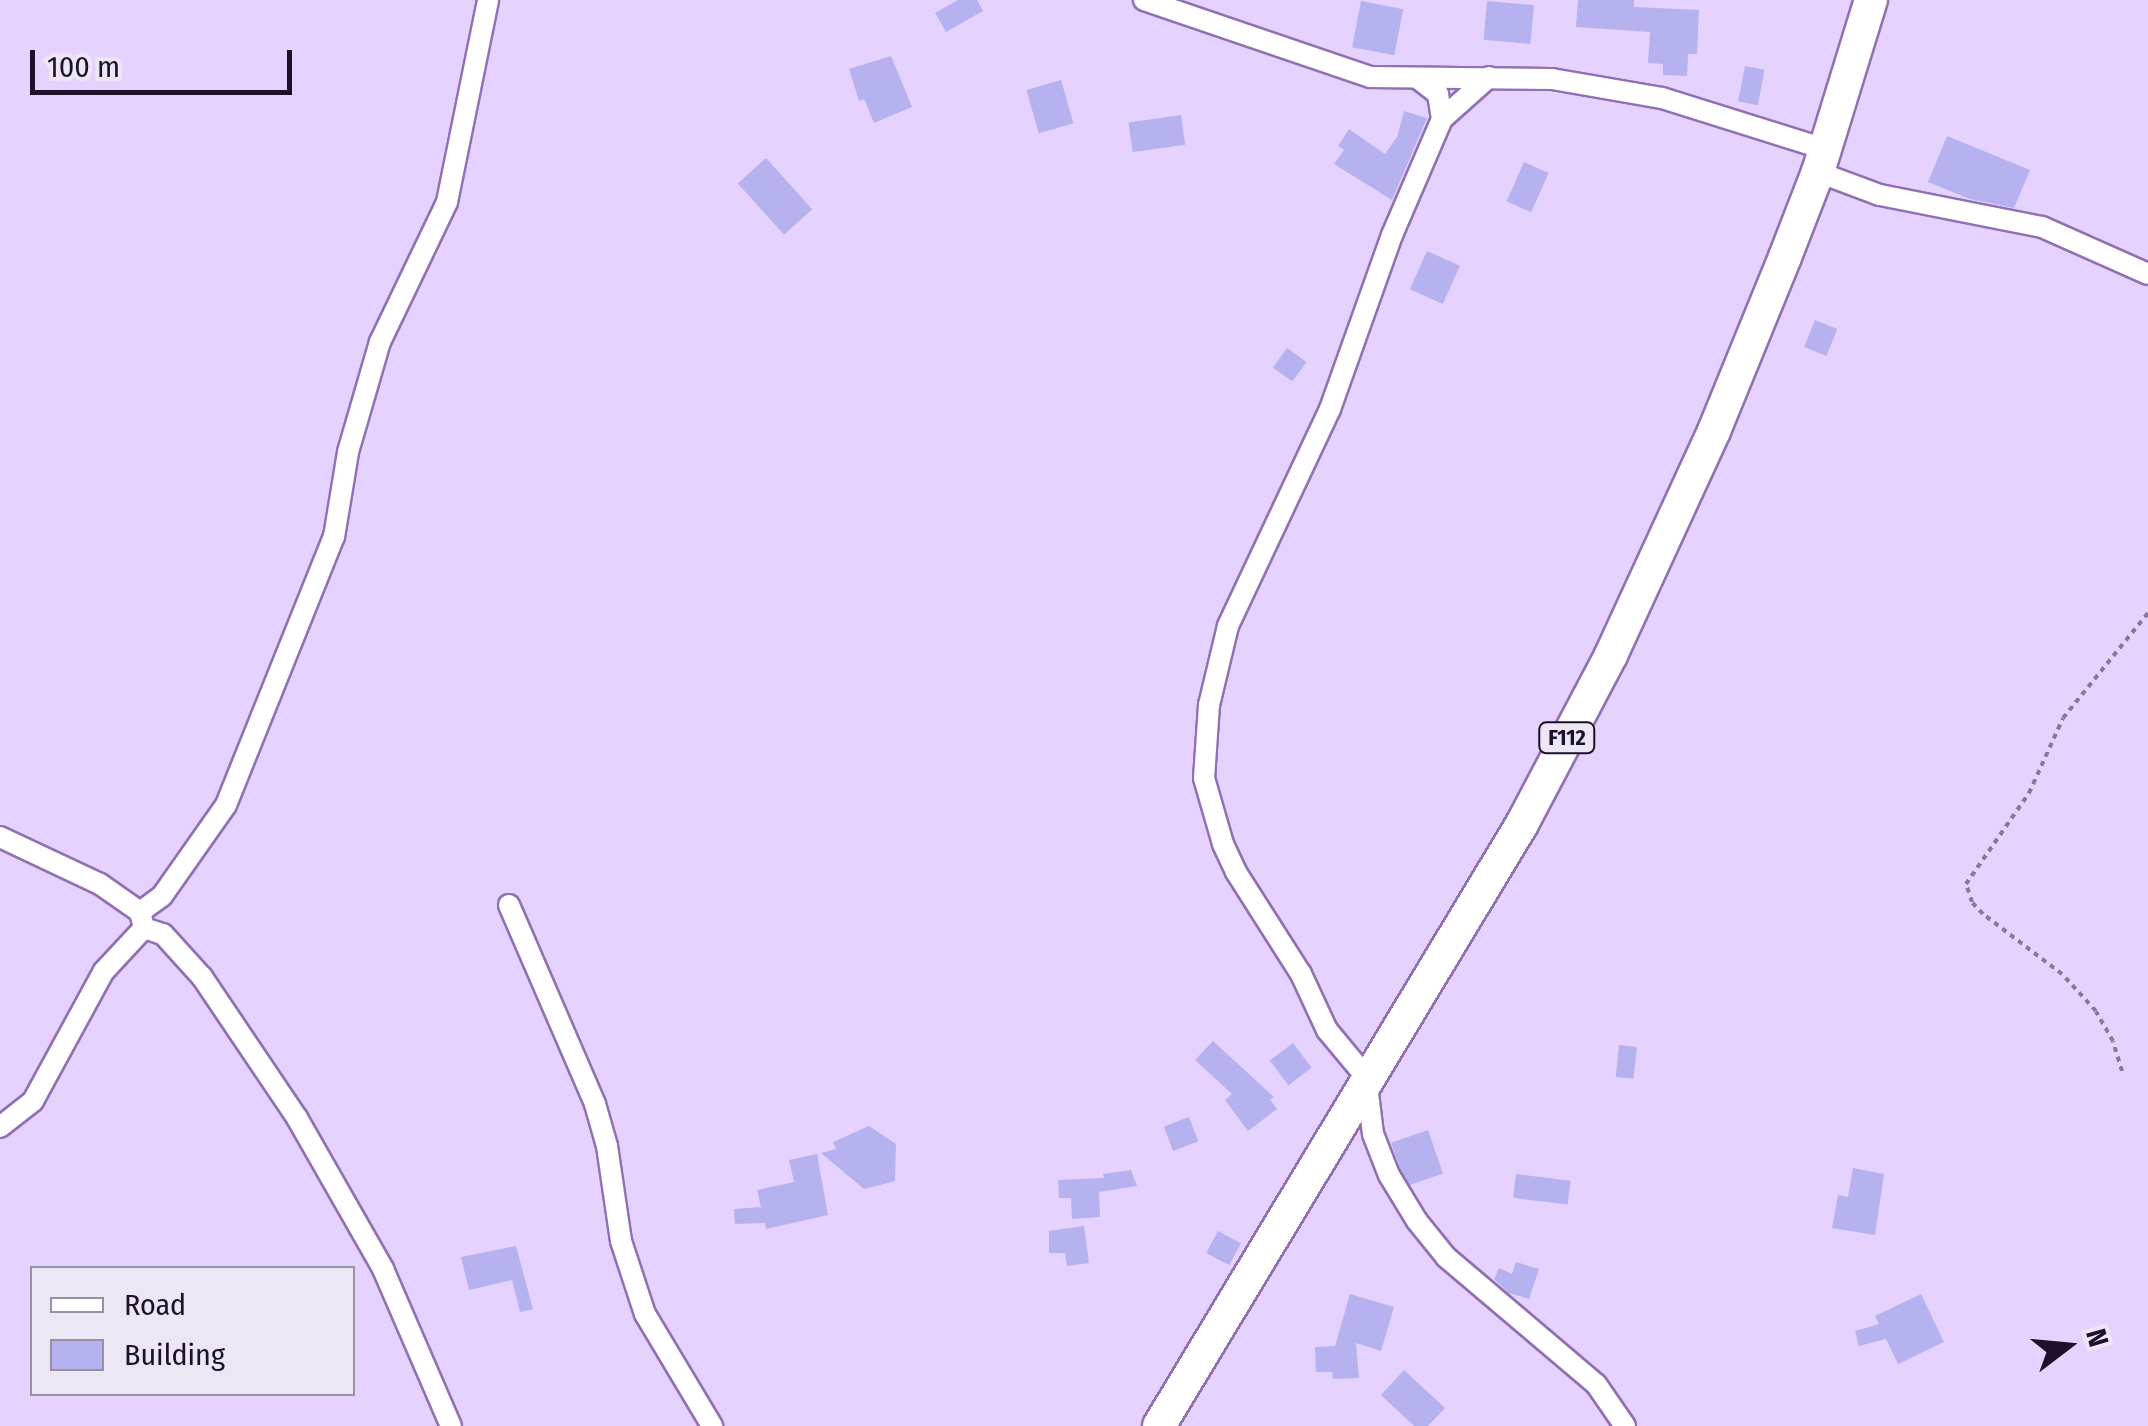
<!DOCTYPE html>
<html>
<head>
<meta charset="utf-8">
<style>
  body { margin:0 }
  #map { position:relative; width:2148px; height:1426px; overflow:hidden; background:#e6d2fe; font-family:"Fira Sans Condensed",sans-serif }
  div>[style] { position:absolute }
  .building>* { inset:0; background:#b5b2ef; transform-origin:0 0 }
  .path>* { height:4px; margin-top:-2px; transform-origin:0; background:repeating-linear-gradient(90deg,#89779b 0 5px,transparent 0 10px) }
  .roads { filter:drop-shadow(2px 0 #9170b3) drop-shadow(-2px 0 #9170b3) drop-shadow(0 2px #9170b3) drop-shadow(0 -2px #9170b3) }
  .minor>* { height:20px; margin:-10px; padding:0 10px; transform-origin:10px; border-radius:10px; background:#fff }
  .primary>* { height:32px; margin:-16px; padding:0 16px; transform-origin:16px; border-radius:16px; background:#fff }
  span { translate:-50% -50%; white-space:nowrap; text-align:center; line-height:1.15; -webkit-text-stroke:8px #ece6f5; paint-order:stroke }
  .shield-label span { padding:2px 8px; background:#ece6f5; border:2px solid; border-radius:8px; -webkit-text-stroke-width:0 }
  .shield-label { font-size:22px; color:#1e102b; font-weight:700 }
  .legend { position:absolute; left:30px; top:1266px; width:325px; height:130px; box-sizing:border-box; background:#ece6f5; border:2px solid #9a90a4; margin:0; padding:12px 18px; list-style:none; font-size:30px; color:#1e102b }
  .legend li { display:flex; align-items:center; gap:20px; height:50px }
  .legend b { width:50px; border:2px solid #9a90a4 }
  .north { position:absolute; left:2018px; top:1296px; width:100px; height:100px; -webkit-text-stroke:8px #ece6f5; paint-order:stroke; rotate:74deg; font-size:28px; font-weight:700; line-height:40px; text-align:center; color:#1e102b }
  .north::after { content:''; display:block; margin:auto; width:35px; height:45px; background:#1e102b; clip-path:polygon(50% 0,100% 100%,50% 72%,0 100%) }
  .scale { position:absolute; left:30px; top:50px; width:262px; height:45px; box-sizing:border-box; border:5px solid #1e102b; border-top:0; padding-left:12px; font-size:30px; line-height:35px; white-space:nowrap; color:#1e102b; -webkit-text-stroke:8px #ece6f5; paint-order:stroke }
</style>
</head>
<body>
<div id="map">
  <div class="building">
    <i style="clip-path:polygon(958px 0,977px 0,983px 11px,946px 32px,935px 13px)"></i>
    <i style="clip-path:polygon(1578px 0,1634px 0,1634px 7px,1699px 10px,1697px 54px,1688px 54px,1687px 76px,1663px 75px,1663px 64px,1648px 63px,1650px 32px,1576px 27px)"></i>
    <i style="left:1361px;top:1px;width:43px;height:47px;rotate:11deg"></i>
    <i style="left:1487px;top:1px;width:47px;height:39px;rotate:5deg"></i>
    <i style="clip-path:polygon(891px 56px,912px 107px,874px 123px,864px 99px,859px 101px,849px 69px)"></i>
    <i style="left:1745px;top:66px;width:20px;height:36px;rotate:11deg"></i>
    <i style="left:1061px;top:80px;width:45px;height:36px;rotate:74deg"></i>
    <i style="clip-path:polygon(1404px 111px,1427px 118px,1392px 200px,1334px 164px,1344px 150px,1338px 146px,1349px 129px,1385px 154px,1397px 137px)"></i>
    <i style="left:1181px;top:115px;width:30px;height:53px;rotate:82deg"></i>
    <i style="clip-path:polygon(1947px 136px,2030px 170px,2014px 208px,1970px 199px,1928px 182px)"></i>
    <i style="left:766px;top:158px;width:69px;height:38px;rotate:48deg"></i>
    <i style="left:1524px;top:162px;width:27px;height:43px;rotate:24deg"></i>
    <i style="left:1427px;top:251px;width:36px;height:42px;rotate:24deg"></i>
    <i style="left:1815px;top:320px;width:24px;height:29px;rotate:22deg"></i>
    <i style="left:1287px;top:348px;width:24px;height:24px;rotate:36deg"></i>
    <i style="clip-path:polygon(1213px 1041px,1274px 1097px,1270px 1100px,1277px 1109px,1248px 1131px,1225px 1100px,1232px 1094px,1195px 1060px)"></i>
    <i style="left:1293px;top:1043px;width:31px;height:29px;rotate:53deg"></i>
    <i style="left:1619px;top:1045px;width:18px;height:32px;rotate:6deg"></i>
    <i style="left:1189px;top:1117px;width:26px;height:27px;rotate:69deg"></i>
    <i style="clip-path:polygon(869px 1126px,896px 1144px,895px 1181px,864px 1189px,821px 1153px,836px 1149px,833px 1142px)"></i>
    <i style="left:1428px;top:1130px;width:46px;height:39px;rotate:71deg"></i>
    <i style="clip-path:polygon(817px 1154px,828px 1215px,766px 1229px,765px 1223px,735px 1224px,734px 1209px,761px 1207px,757px 1190px,794px 1182px,789px 1160px)"></i>
    <i style="clip-path:polygon(1853px 1168px,1884px 1174px,1875px 1235px,1832px 1228px,1838px 1195px,1848px 1197px)"></i>
    <i style="clip-path:polygon(1131px 1170px,1137px 1186px,1099px 1192px,1100px 1217px,1072px 1219px,1071px 1198px,1059px 1198px,1058px 1180px,1104px 1178px,1103px 1174px)"></i>
    <i style="left:1516px;top:1174px;width:55px;height:24px;rotate:7deg"></i>
    <i style="clip-path:polygon(1084px 1226px,1089px 1263px,1067px 1266px,1065px 1253px,1049px 1253px,1049px 1231px)"></i>
    <i style="left:1218px;top:1231px;width:26px;height:25px;rotate:28deg"></i>
    <i style="clip-path:polygon(516px 1246px,533px 1309px,520px 1312px,512px 1280px,469px 1290px,461px 1257px)"></i>
    <i style="clip-path:polygon(1516px 1262px,1539px 1269px,1529px 1299px,1509px 1293px,1494px 1279px,1499px 1268px,1512px 1274px)"></i>
    <i style="clip-path:polygon(1350px 1294px,1394px 1307px,1381px 1351px,1356px 1343px,1359px 1378px,1333px 1379px,1332px 1372px,1316px 1372px,1315px 1347px,1335px 1346px)"></i>
    <i style="clip-path:polygon(1921px 1294px,1944px 1342px,1898px 1364px,1886px 1339px,1859px 1346px,1855px 1331px,1879px 1324px,1875px 1316px)"></i>
    <i style="clip-path:polygon(1404px 1370px,1445px 1408px,1428px 1426px,1414px 1426px,1381px 1395px)"></i>
  </div>
  <div class="path">
    <i style="left:2122px;top:1071px;width:31px;rotate:-107deg"></i>
    <i style="left:2113px;top:1041px;width:34px;rotate:-120deg"></i>
    <i style="left:2096px;top:1011px;width:50px;rotate:-132.6deg"></i>
    <i style="left:2062px;top:974px;width:99px;rotate:-142.8deg"></i>
    <i style="left:1983px;top:914px;width:16px;rotate:-133deg"></i>
    <i style="left:1972px;top:902px;width:19px;rotate:-108deg"></i>
    <i style="left:1966px;top:884px;width:111px;rotate:-55.3deg"></i>
    <i style="left:2029px;top:793px;width:82px;rotate:-65.6deg"></i>
    <i style="left:2063px;top:718px;width:135px;rotate:-51deg"></i>
  </div>
  <div class="roads">
    <div class="minor">
      <i style="left:1144px;top:0;width:239px;rotate:18.8deg"></i>
      <i style="left:1370px;top:77px;width:182px;rotate:0.6deg"></i>
      <i style="left:1552px;top:79px;width:112px;rotate:9.8deg"></i>
      <i style="left:1662px;top:98px;width:171px;rotate:17.4deg"></i>
      <i style="left:1420px;top:80px;width:23px;rotate:38deg"></i>
      <i style="left:1438px;top:94px;width:25px;rotate:81deg"></i>
      <i style="left:1442px;top:119px;width:126px;rotate:113.3deg"></i>
      <i style="left:1392px;top:235px;width:185px;rotate:109.6deg"></i>
      <i style="left:1330px;top:409px;width:240px;rotate:115.2deg"></i>
      <i style="left:1228px;top:626px;width:81px;rotate:103.5deg"></i>
      <i style="left:1209px;top:705px;width:73px;rotate:93.9deg"></i>
      <i style="left:1204px;top:778px;width:69px;rotate:73.9deg"></i>
      <i style="left:1223px;top:844px;width:31px;rotate:65deg"></i>
      <i style="left:1236px;top:872px;width:121px;rotate:57.5deg"></i>
      <i style="left:1301px;top:974px;width:62px;rotate:65.1deg"></i>
      <i style="left:1327px;top:1030px;width:61px;rotate:50.3deg"></i>
      <i style="left:1366px;top:1077px;width:57px;rotate:83deg"></i>
      <i style="left:1373px;top:1134px;width:44px;rotate:68.7deg"></i>
      <i style="left:1389px;top:1175px;width:54px;rotate:58.7deg"></i>
      <i style="left:1417px;top:1221px;width:46px;rotate:51.1deg"></i>
      <i style="left:1446px;top:1257px;width:197px;rotate:40.3deg"></i>
      <i style="left:1596px;top:1384px;width:51px;rotate:55.4deg"></i>
      <i style="left:1442px;top:119px;width:63px;rotate:-41.8deg"></i>
      <i style="left:1818px;top:172px;width:66px;rotate:20.4deg"></i>
      <i style="left:1880px;top:195px;width:165px;rotate:11.2deg"></i>
      <i style="left:2042px;top:227px;width:116px;rotate:23.9deg"></i>
      <i style="left:0;top:837px;width:110px;rotate:25.2deg"></i>
      <i style="left:100px;top:884px;width:49px;rotate:35deg"></i>
      <i style="left:140px;top:912px;width:27px;rotate:-36deg"></i>
      <i style="left:162px;top:896px;width:111px;rotate:-54.9deg"></i>
      <i style="left:226px;top:805px;width:289px;rotate:-68.1deg"></i>
      <i style="left:334px;top:537px;width:86px;rotate:-80.6deg"></i>
      <i style="left:348px;top:452px;width:115px;rotate:-73.8deg"></i>
      <i style="left:380px;top:342px;width:155px;rotate:-64.4deg"></i>
      <i style="left:447px;top:202px;width:206px;rotate:-78.5deg"></i>
      <i style="left:509px;top:905px;width:217px;rotate:66.6deg"></i>
      <i style="left:595px;top:1104px;width:44px;rotate:74.1deg"></i>
      <i style="left:607px;top:1146px;width:96px;rotate:81.6deg"></i>
      <i style="left:621px;top:1241px;width:77px;rotate:71.8deg"></i>
      <i style="left:645px;top:1314px;width:131px;rotate:59.1deg"></i>
      <i style="left:140px;top:912px;width:16px;rotate:76deg"></i>
      <i style="left:144px;top:928px;width:20px;rotate:18deg"></i>
      <i style="left:163px;top:934px;width:58px;rotate:47.8deg"></i>
      <i style="left:202px;top:977px;width:170px;rotate:56deg"></i>
      <i style="left:297px;top:1118px;width:174px;rotate:60.3deg"></i>
      <i style="left:383px;top:1269px;width:171px;rotate:66.6deg"></i>
      <i style="left:0;top:1127px;width:42px;rotate:-38.2deg"></i>
      <i style="left:33px;top:1101px;width:148px;rotate:-61.4deg"></i>
      <i style="left:104px;top:971px;width:59px;rotate:-47.1deg"></i>
    </div>
    <div class="primary">
      <i style="left:1159px;top:1426px;width:703px;rotate:-58.91deg"></i>
      <i style="left:1522px;top:824px;width:191px;rotate:-62.2deg"></i>
      <i style="left:1611px;top:655px;width:247px;rotate:-65.3deg"></i>
      <i style="left:1714px;top:431px;width:188px;rotate:-67.8deg"></i>
      <i style="left:1785px;top:257px;width:91px;rotate:-68.8deg"></i>
      <i style="left:1818px;top:172px;width:180px;rotate:-72.9deg"></i>
    </div>
  </div>
  <div class="shield-label">
    <span style="left:1567px;top:738px">F112</span>
  </div>
  <ul class="legend">
  <li><b style="height:12px;background:#fff"></b>Road</li>
  <li><b style="height:28px;background:#b5b2ef"></b>Building</li>
  </ul>
  <div class="north">N</div>
  <div class="scale">100 m</div>
</div>
</body>
</html>
